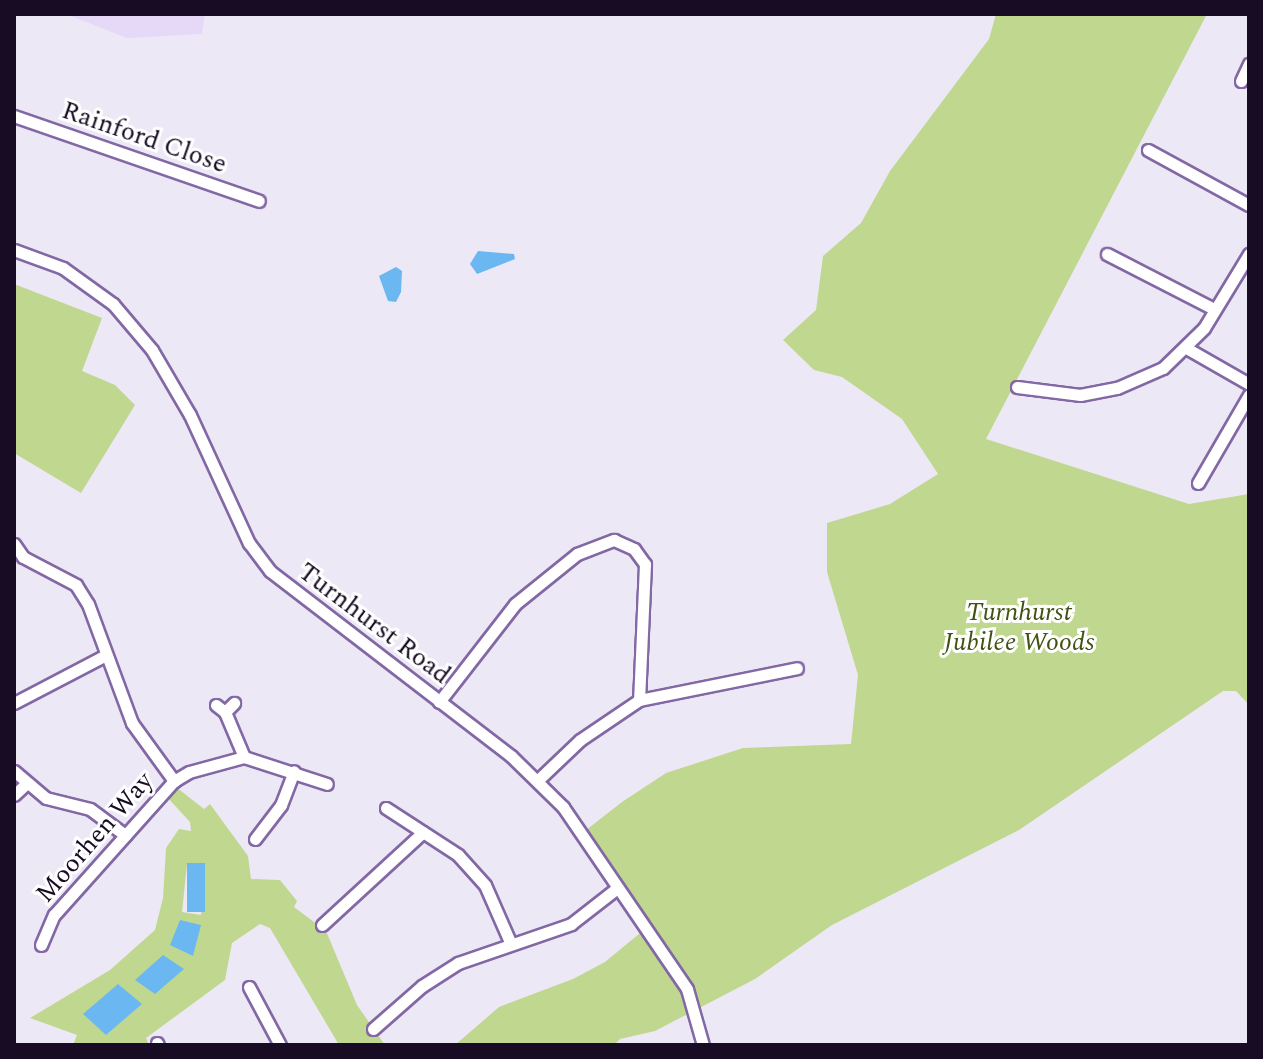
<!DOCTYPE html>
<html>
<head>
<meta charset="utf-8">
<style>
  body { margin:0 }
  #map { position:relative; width:1263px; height:1059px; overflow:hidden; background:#ede8f6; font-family:Spectral,serif }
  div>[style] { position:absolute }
  .built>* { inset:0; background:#e5d9f7 }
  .green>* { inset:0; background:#c0d790 }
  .water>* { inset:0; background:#6ab7f2; transform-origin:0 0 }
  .roads { filter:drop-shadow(2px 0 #8268a4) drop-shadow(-2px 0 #8268a4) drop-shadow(0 2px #8268a4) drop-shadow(0 -2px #8268a4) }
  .minor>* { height:11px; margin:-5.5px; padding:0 5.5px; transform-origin:5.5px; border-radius:5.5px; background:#fff }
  span { translate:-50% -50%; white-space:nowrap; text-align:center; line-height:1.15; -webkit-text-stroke:6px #fff; paint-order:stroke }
  .street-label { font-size:26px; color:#170c23 }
  .park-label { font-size:26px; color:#415214; font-style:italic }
  .frame { position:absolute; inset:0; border:16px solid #170c23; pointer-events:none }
</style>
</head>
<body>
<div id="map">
  <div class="built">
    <i style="clip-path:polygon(66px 14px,205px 14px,202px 34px,127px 38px)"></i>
  </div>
  <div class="green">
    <i style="clip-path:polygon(996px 14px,1207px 14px,986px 439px,1189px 504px,1249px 494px,1249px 705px,1236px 691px,1223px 691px,1019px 830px,832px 925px,755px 979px,655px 1031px,620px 1039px,614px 1045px,455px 1045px,499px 1007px,573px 979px,605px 962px,645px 929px,581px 834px,622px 802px,666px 773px,743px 748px,851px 744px,858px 675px,827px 572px,827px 523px,890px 504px,938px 474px,902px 419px,842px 377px,814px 370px,783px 340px,816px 310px,823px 256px,861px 223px,890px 171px,989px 39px)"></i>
    <i style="clip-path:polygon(14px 284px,102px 318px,82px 371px,115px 385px,135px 405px,81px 493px,14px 453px)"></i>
    <i style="clip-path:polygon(evenodd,176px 787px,204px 809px,210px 804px,248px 856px,251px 879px,280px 880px,297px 901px,294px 907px,326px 931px,357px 1005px,385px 1045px,339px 1045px,270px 928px,260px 924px,232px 943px,225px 980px,146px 1038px,149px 1045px,73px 1045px,77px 1035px,30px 1018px,110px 970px,155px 930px,163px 898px,166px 848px,179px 829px,191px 831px,190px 822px,167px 797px,176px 787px,204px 863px,201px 915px,182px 912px,187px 864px,204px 863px)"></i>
  </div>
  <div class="water">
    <i style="clip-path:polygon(478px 251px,514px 254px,515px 259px,477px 274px,470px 264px)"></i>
    <i style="clip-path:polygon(396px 267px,402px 271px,401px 292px,396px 302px,388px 301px,379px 276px)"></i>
    <i style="left:187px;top:863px;width:18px;height:49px"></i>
    <i style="clip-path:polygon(180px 920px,201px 925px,193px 956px,170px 945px)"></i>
    <i style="clip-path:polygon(163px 955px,184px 969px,155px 994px,135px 980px)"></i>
    <i style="clip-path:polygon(118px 984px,142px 1004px,106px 1035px,83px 1014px)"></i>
  </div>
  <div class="roads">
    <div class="minor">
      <i style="left:1241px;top:81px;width:19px;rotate:-65deg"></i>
      <i style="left:14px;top:116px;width:259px;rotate:19.1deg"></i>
      <i style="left:1148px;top:150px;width:115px;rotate:28.6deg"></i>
      <i style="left:14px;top:250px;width:52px;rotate:20.2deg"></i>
      <i style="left:63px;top:268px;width:62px;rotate:35.8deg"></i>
      <i style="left:113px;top:304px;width:60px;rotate:49.7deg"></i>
      <i style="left:152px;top:350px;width:75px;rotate:59.7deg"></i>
      <i style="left:190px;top:415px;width:141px;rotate:65.3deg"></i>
      <i style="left:249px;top:543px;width:35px;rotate:53deg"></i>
      <i style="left:270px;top:571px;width:304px;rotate:37.5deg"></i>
      <i style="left:511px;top:756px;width:73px;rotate:44.4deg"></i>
      <i style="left:563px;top:807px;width:220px;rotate:55.7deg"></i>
      <i style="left:687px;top:989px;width:58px;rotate:74.1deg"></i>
      <i style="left:1107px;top:254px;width:120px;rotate:27.2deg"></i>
      <i style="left:1188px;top:349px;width:70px;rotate:29.8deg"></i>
      <i style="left:1017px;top:387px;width:64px;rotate:7.2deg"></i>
      <i style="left:1080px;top:395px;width:38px;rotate:-11deg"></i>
      <i style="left:1117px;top:388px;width:50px;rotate:-23.5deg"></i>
      <i style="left:1163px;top:368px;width:57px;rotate:-44.3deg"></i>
      <i style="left:1204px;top:328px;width:87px;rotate:-58.7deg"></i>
      <i style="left:1198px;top:483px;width:102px;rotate:-59.9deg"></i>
      <i style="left:14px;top:544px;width:16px;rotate:55deg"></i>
      <i style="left:23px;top:557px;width:60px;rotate:27.8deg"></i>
      <i style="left:76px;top:585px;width:22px;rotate:58deg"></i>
      <i style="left:88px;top:604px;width:127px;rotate:69.7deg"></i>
      <i style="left:132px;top:723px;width:72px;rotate:54.1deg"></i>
      <i style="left:439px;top:702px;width:124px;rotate:-52.2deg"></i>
      <i style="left:515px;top:604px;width:80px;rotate:-38.9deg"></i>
      <i style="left:577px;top:554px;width:40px;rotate:-21deg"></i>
      <i style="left:614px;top:540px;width:22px;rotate:24deg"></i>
      <i style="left:634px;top:549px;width:19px;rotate:54deg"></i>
      <i style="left:645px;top:564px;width:136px;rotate:92.5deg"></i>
      <i style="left:14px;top:703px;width:104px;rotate:-27.6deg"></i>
      <i style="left:216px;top:705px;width:11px;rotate:38deg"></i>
      <i style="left:225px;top:712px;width:49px;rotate:67.1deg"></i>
      <i style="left:225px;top:712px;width:13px;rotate:-45deg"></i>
      <i style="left:14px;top:771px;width:42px;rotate:40.2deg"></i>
      <i style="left:46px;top:798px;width:45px;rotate:14deg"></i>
      <i style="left:90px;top:809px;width:44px;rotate:36.6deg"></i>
      <i style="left:538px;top:780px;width:58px;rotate:-43.6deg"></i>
      <i style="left:580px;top:740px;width:71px;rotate:-34.1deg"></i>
      <i style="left:639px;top:700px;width:161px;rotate:-11.4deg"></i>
      <i style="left:14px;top:795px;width:18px;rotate:-43deg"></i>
      <i style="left:386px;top:808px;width:86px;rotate:33.1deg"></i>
      <i style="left:458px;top:855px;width:40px;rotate:48deg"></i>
      <i style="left:485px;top:885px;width:62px;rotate:66.3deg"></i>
      <i style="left:255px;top:839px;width:43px;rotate:-52.6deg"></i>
      <i style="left:281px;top:805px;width:36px;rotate:-69deg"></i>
      <i style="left:322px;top:925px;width:137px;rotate:-42.6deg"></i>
      <i style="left:41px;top:945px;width:33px;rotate:-67deg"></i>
      <i style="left:54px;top:915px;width:180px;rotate:-48.2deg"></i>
      <i style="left:174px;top:781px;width:17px;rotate:-31deg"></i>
      <i style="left:189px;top:772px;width:57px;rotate:-15.3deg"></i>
      <i style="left:244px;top:757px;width:87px;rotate:18deg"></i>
      <i style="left:249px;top:987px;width:66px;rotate:61.9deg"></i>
      <i style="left:373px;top:1029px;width:65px;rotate:-41.3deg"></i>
      <i style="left:422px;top:986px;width:43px;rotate:-32.6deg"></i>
      <i style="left:458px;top:963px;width:120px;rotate:-19deg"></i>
      <i style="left:571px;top:924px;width:58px;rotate:-38deg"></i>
      <i style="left:157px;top:1043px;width:2px;rotate:63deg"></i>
    </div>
  </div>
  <div class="street-label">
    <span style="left:144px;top:138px;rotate:19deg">Rainford Close</span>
    <span style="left:374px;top:624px;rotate:37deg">Turnhurst Road</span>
    <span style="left:95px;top:838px;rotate:-49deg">Moorhen Way</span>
  </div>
  <div class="park-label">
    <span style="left:1019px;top:628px">Turnhurst<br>Jubilee Woods</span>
  </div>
  <div class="frame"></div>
</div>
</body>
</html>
